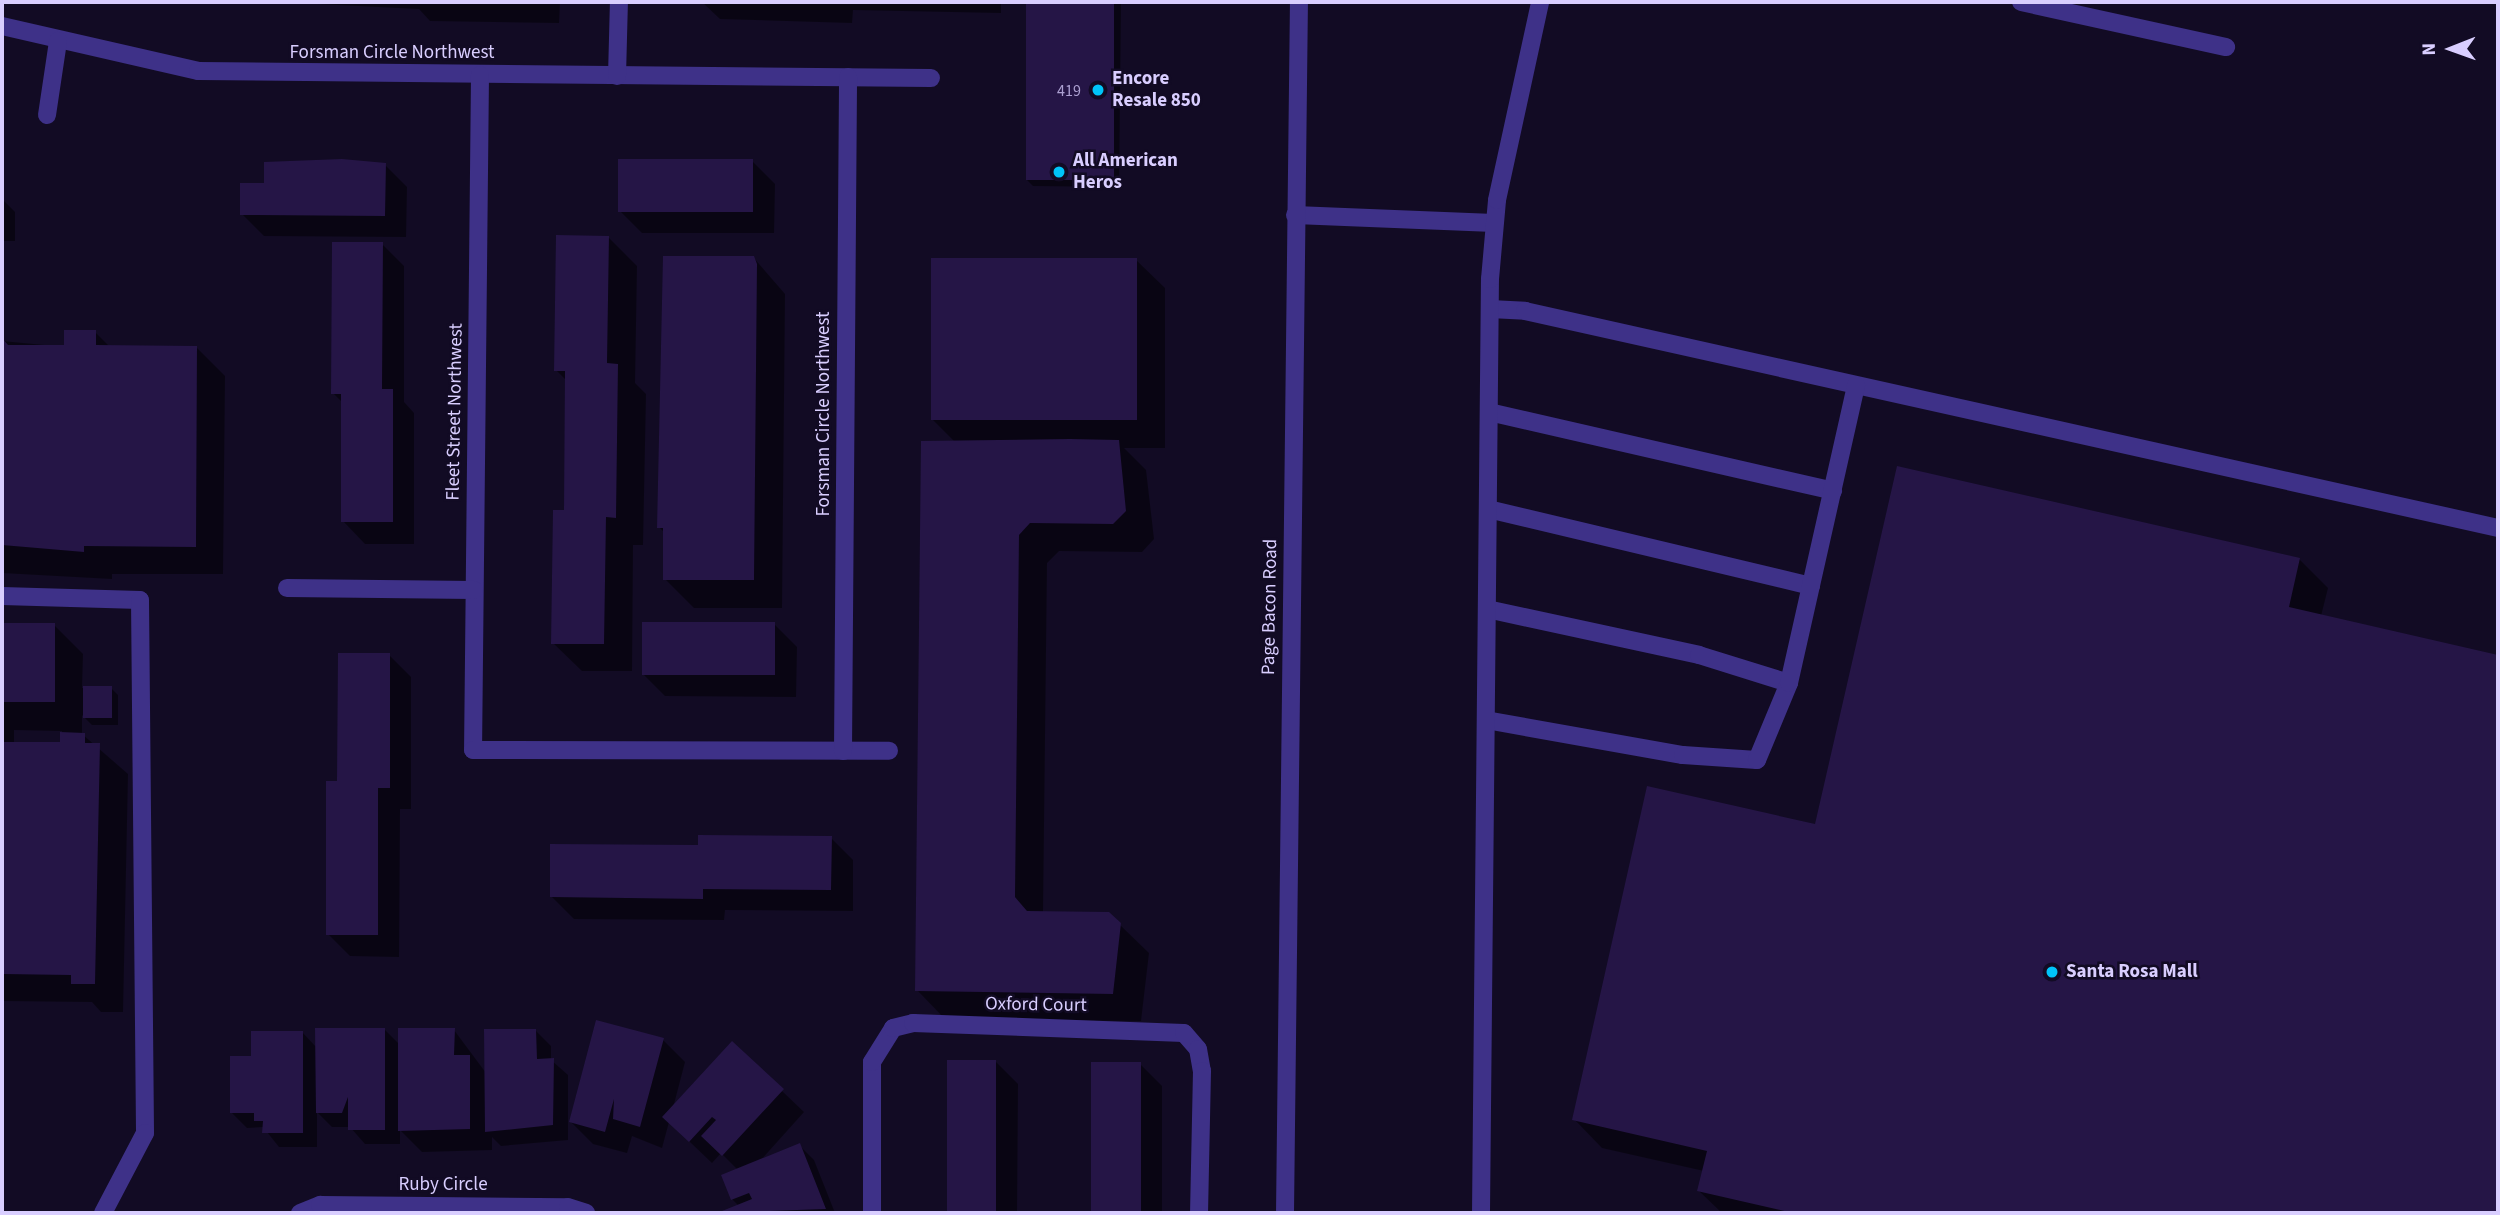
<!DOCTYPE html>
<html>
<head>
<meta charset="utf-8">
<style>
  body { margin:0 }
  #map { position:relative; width:2500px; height:1215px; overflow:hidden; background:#120b24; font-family:"Source Sans 3",sans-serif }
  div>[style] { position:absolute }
  .shadow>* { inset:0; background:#0007 }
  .building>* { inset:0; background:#251546; transform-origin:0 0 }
  .minor>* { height:18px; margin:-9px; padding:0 9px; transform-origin:9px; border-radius:9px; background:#3e3188 }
  .dots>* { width:19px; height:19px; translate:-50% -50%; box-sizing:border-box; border:4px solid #120b24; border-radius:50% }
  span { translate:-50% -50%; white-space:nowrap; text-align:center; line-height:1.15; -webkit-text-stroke:5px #120b24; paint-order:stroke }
  .number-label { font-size:16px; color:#aca0d1 }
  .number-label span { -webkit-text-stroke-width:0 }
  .street-label { font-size:19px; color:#d9ceff }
  .poi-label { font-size:19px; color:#d9ceff; font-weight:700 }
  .left { translate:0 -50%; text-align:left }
  .frame { position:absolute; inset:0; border:4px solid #d9ceff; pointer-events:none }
  .north { position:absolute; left:2416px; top:14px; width:70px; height:70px; -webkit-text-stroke:5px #120b24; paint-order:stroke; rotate:269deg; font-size:19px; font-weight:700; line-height:28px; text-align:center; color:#d9ceff }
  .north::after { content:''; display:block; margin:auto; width:24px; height:32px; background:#d9ceff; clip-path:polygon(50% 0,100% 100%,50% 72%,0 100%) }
</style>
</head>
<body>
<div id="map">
  <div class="shadow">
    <i style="clip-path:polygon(277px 2px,560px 2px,559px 23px,430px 21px,419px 9px)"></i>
    <i style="clip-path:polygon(702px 2px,1001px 2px,1001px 13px,853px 10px,852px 23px,720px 19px)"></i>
    <i style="clip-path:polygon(1028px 2px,1121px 2px,1119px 187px,1033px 186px,1026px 179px)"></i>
    <i style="clip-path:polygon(753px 162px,775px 184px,774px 233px,642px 233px,620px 211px)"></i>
    <i style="clip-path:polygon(385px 165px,407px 187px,406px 237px,264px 236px,242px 214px,266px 185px)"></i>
    <i style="clip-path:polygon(2px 199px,15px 212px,15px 241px,2px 241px)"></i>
    <i style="clip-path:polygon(608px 237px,637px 266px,635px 383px,646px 394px,643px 545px,633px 545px,632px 671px,582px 671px,553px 643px,566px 512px,567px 381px,556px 370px)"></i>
    <i style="clip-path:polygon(382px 244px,404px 266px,404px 402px,414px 413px,414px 544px,365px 544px,343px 521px,343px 403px,333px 393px)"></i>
    <i style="clip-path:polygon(753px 257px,785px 294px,782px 608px,694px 608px,665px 579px,665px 533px,659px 527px)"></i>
    <i style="clip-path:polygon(1136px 260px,1165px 288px,1165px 448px,1124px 448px,1146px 470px,1154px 539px,1142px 552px,1059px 551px,1047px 563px,1043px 913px,1120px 925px,1149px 953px,1141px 1021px,945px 1019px,917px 990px,956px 443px,933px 420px)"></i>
    <i style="clip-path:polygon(95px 332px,110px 347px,197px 348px,225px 376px,223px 574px,112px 574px,112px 579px,2px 573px,2px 341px,65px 347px)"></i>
    <i style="clip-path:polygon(2299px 559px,2328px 588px,2321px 616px,2498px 657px,2498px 1213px,1722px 1213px,1699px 1191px,1704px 1171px,1602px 1148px,1574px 1119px,1817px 826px)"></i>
    <i style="clip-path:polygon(evenodd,2px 625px,54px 625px,83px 654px,82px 688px,111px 688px,118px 695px,118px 725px,92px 725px,82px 715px,82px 734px,128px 774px,123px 1012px,101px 1012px,92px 1002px,2px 1001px,2px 625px,14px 730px,62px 731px,62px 744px,14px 744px,14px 730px)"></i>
    <i style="clip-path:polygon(775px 625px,797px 647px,796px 697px,665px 696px,643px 674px)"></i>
    <i style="clip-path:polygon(389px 655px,411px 677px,411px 809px,400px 809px,399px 957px,350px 956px,328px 934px,339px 783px)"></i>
    <i style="clip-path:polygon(831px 838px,853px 860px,853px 911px,725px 910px,724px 920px,574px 919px,552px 897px,700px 847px)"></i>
    <i style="clip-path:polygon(384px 1029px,400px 1045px,454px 1030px,486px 1073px,536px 1031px,551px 1046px,551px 1060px,568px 1075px,568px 1140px,501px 1146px,492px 1137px,492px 1150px,422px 1152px,400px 1130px,400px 1144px,365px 1144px,350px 1127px,332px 1127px,317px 1112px,317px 1147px,279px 1147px,263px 1127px,247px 1128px,232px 1113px,253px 1058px,302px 1032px,317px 1048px)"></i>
    <i style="clip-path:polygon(663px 1040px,685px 1062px,673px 1108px,782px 1091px,804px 1112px,759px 1162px,799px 1145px,814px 1160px,835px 1213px,721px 1213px,739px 1206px,732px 1199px,738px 1170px,721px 1153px,712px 1163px,669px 1122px,662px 1148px,632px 1136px,627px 1153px,593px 1144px,571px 1122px)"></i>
    <i style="clip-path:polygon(948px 1062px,996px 1062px,1018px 1084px,1017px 1213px,947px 1213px)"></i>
    <i style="clip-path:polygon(1093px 1063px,1140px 1064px,1162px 1086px,1162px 1213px,1092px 1213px)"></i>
  </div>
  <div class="building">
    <i style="left:1026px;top:2px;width:88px;height:178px"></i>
    <i style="clip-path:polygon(342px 159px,386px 163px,385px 216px,240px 215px,240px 183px,264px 183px,264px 162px)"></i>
    <i style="left:618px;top:159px;width:135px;height:53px"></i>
    <i style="clip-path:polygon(556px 235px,609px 236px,607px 363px,618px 364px,616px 518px,606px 517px,604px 644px,551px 644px,553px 510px,564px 510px,565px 371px,554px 371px)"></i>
    <i style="clip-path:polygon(332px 242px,383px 242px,382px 389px,393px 389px,393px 522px,341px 522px,341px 394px,331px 394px)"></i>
    <i style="clip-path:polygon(663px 256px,754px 256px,757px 264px,754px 580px,663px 580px,663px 528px,657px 528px)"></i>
    <i style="left:931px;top:258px;width:206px;height:162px"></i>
    <i style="clip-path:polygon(64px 330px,96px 330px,96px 345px,197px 346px,196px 547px,84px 546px,84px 552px,2px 545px,2px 338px,8px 345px,64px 345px)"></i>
    <i style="clip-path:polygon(1070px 439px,1119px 440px,1126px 511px,1113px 524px,1030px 523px,1019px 535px,1015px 897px,1027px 911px,1109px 912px,1121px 923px,1113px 994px,915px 991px,921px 441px)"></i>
    <i style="clip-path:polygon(1897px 466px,2300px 558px,2289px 607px,2498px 655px,2498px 1213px,1793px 1213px,1697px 1191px,1707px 1151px,1572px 1120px,1647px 786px,1815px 824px)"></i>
    <i style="left:642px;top:622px;width:133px;height:53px"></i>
    <i style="left:2px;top:623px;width:53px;height:79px"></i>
    <i style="clip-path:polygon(338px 653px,390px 653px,390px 788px,378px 788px,378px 935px,326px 935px,326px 781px,337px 781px)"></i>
    <i style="left:83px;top:686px;width:29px;height:32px"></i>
    <i style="clip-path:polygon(60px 732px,85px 733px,85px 743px,100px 743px,95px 984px,71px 984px,71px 975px,2px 974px,2px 742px,60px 742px)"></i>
    <i style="clip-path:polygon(698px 835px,832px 836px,831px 890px,703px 889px,703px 899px,550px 897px,550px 844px,698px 845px)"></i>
    <i style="clip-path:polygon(596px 1020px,664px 1038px,640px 1127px,613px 1119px,614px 1099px,605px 1132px,569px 1122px)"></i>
    <i style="clip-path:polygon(315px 1028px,385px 1028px,385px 1130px,348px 1130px,348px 1097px,342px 1113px,316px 1113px)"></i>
    <i style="clip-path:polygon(398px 1028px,455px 1028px,454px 1055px,470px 1055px,470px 1129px,398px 1131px)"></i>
    <i style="clip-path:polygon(484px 1029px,536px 1029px,537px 1059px,554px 1058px,553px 1125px,485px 1132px)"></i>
    <i style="clip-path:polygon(251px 1031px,303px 1031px,303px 1133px,262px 1133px,263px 1121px,254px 1121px,254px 1113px,230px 1113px,230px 1056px,251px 1056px)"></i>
    <i style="clip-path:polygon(732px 1041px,784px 1089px,722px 1156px,701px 1136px,716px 1120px,712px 1117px,689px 1142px,662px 1117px)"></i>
    <i style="left:947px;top:1060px;width:49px;height:153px"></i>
    <i style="left:1091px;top:1062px;width:50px;height:151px"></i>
    <i style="clip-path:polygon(800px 1143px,826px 1209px,717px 1213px,752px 1199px,749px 1193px,731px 1200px,721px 1175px)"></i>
  </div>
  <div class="minor">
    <i style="left:2021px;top:2px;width:210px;rotate:12.4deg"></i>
    <i style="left:2px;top:26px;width:201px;rotate:12.9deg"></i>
    <i style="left:198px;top:71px;width:733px;rotate:0.55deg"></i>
    <i style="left:480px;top:75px;width:675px;rotate:90.59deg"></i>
    <i style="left:473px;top:750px;width:416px;rotate:0.1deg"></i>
    <i style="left:617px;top:76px;width:74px;rotate:-88.5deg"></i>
    <i style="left:47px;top:115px;width:75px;rotate:-81.5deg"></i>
    <i style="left:1295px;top:215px;width:199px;rotate:2.3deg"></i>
    <i style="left:1490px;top:309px;width:35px;rotate:3deg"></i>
    <i style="left:1525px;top:311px;width:997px;rotate:12.57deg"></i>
    <i style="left:1489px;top:412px;width:353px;rotate:12.9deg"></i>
    <i style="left:1488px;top:509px;width:332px;rotate:13.4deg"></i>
    <i style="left:287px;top:588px;width:187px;rotate:0.6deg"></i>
    <i style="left:2px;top:596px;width:138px;rotate:1.7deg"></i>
    <i style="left:140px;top:600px;width:533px;rotate:89.46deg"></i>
    <i style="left:145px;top:1133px;width:90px;rotate:117.7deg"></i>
    <i style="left:1487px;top:609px;width:217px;rotate:12.2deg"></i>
    <i style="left:1699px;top:655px;width:94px;rotate:17.3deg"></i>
    <i style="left:1486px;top:720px;width:200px;rotate:10.1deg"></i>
    <i style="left:1683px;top:755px;width:74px;rotate:3.9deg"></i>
    <i style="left:1757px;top:760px;width:83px;rotate:-67.4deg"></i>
    <i style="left:1789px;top:683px;width:305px;rotate:-77.3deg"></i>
    <i style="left:843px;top:751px;width:674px;rotate:-89.57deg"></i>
    <i style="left:300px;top:1213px;width:22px;rotate:-22deg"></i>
    <i style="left:320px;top:1205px;width:248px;rotate:0.5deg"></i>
    <i style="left:568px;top:1207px;width:19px;rotate:18deg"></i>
    <i style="left:872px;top:1213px;width:151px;rotate:-90deg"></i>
    <i style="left:872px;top:1062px;width:40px;rotate:-58deg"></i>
    <i style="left:893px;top:1028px;width:21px;rotate:-14deg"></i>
    <i style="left:913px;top:1023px;width:271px;rotate:2.1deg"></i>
    <i style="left:1184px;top:1033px;width:21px;rotate:49deg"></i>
    <i style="left:1198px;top:1049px;width:22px;rotate:80deg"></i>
    <i style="left:1202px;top:1071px;width:142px;rotate:91.2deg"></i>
    <i style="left:1285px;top:1213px;width:1211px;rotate:-89.34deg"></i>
    <i style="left:1481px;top:1213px;width:934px;rotate:-89.45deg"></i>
    <i style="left:1490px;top:279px;width:79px;rotate:-84.9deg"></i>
    <i style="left:1497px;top:200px;width:203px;rotate:-77.7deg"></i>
  </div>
  <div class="dots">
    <i style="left:1098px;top:90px;background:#00c4f9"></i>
    <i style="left:1059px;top:172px;background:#00c4f9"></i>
    <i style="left:2052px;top:972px;background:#00c4f9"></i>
  </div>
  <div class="number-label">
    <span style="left:1069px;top:91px">419</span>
  </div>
  <div class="street-label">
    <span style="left:392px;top:53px">Forsman Circle Northwest</span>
    <span style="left:455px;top:412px;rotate:-89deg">Fleet Street Northwest</span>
    <span style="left:824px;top:414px;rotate:-90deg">Forsman Circle Northwest</span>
    <span style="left:1270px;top:607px;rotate:-89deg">Page Bacon Road</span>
    <span style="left:1036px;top:1005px;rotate:1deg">Oxford Court</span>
    <span style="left:443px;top:1185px">Ruby Circle</span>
  </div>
  <div class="poi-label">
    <span class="left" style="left:1112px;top:90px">Encore<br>Resale 850</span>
    <span class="left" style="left:1073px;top:172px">All American<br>Heros</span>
    <span class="left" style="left:2066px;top:972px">Santa Rosa Mall</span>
  </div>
  <div class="frame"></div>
  <div class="north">N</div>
</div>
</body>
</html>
